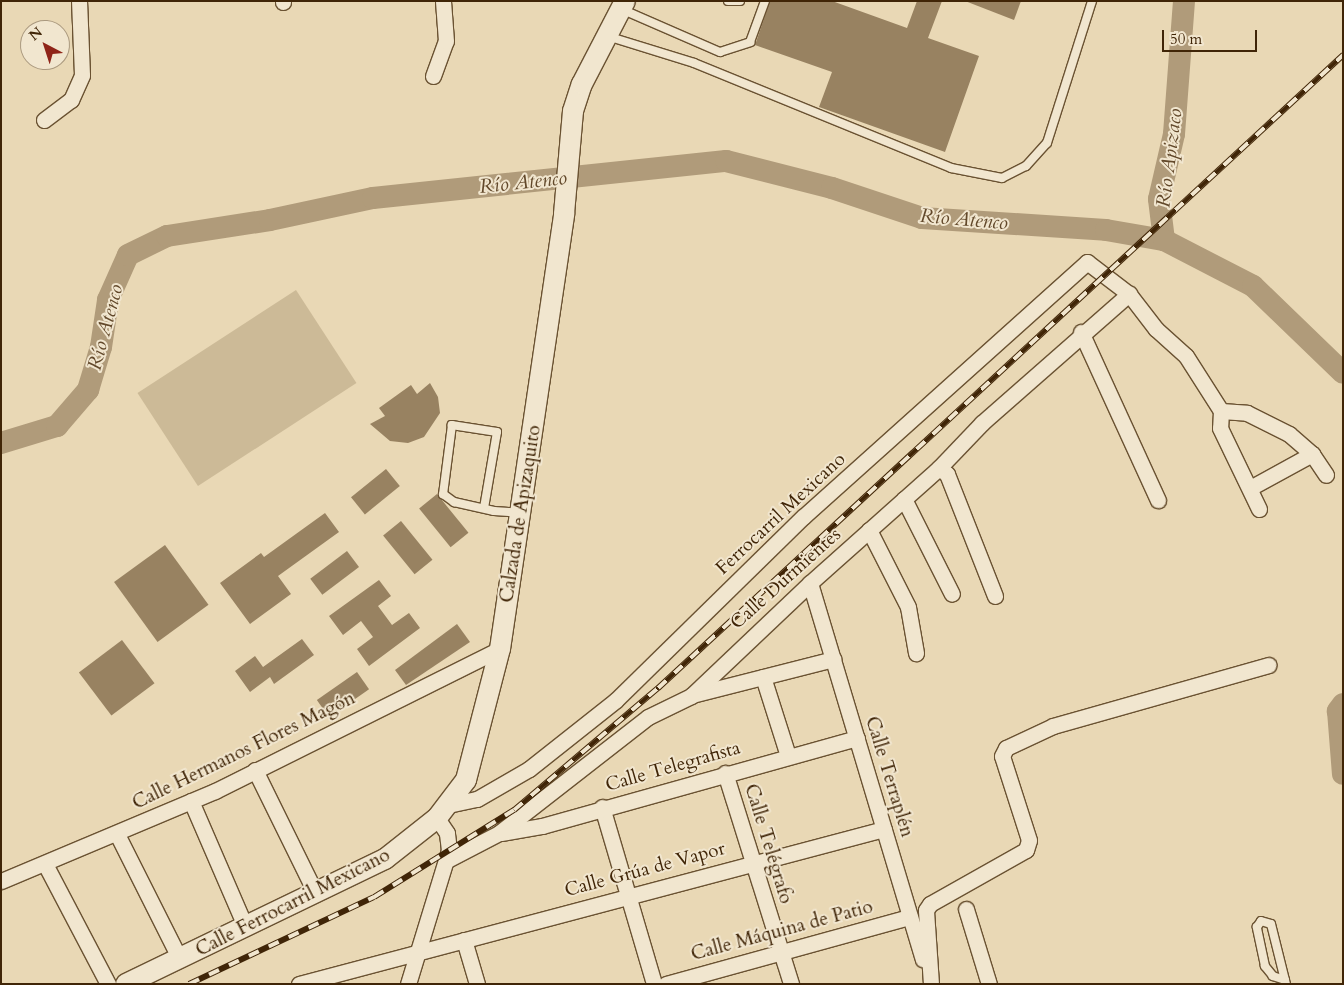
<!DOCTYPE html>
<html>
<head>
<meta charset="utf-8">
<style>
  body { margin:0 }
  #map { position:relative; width:1344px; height:985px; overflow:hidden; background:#e9d8b5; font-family:Cardo,serif }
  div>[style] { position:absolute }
  .green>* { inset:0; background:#ccba97; transform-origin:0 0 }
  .river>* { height:22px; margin:-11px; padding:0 11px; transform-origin:11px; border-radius:11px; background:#b09b7a }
  .building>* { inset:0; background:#988261; transform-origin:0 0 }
  .roads { filter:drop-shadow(1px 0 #6a5232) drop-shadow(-1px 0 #6a5232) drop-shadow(0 1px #6a5232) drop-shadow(0 -1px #6a5232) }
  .service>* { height:8px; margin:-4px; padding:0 4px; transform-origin:4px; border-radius:4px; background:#f1e6cf }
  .minor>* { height:15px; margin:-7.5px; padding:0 7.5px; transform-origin:7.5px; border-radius:7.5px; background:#f1e6cf }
  .secondary>* { height:20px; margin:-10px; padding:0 10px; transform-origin:10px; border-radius:10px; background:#f1e6cf }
  .rail>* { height:5.5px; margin-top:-2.75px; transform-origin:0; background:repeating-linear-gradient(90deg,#f1e6cf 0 11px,#402507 0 22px); box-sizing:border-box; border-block:1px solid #402507 }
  span { translate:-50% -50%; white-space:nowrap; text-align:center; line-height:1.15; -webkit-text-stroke:4px #f1e6cf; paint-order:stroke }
  .street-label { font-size:19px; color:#402507 }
  .water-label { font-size:20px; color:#62482a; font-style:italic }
  .frame { position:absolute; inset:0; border:2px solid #402507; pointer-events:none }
  .north { position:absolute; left:20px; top:20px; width:50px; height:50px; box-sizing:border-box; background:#f1e6cf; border:1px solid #aa997f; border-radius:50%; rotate:320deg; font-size:14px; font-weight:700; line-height:20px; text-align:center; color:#402507 }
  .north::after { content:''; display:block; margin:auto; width:18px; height:22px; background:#8f2418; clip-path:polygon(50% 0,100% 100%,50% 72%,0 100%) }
  .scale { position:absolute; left:1162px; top:30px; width:95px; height:22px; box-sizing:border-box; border:2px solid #402507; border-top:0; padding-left:6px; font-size:15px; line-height:18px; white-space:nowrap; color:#402507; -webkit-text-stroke:4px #f1e6cf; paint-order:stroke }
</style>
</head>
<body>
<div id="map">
  <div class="green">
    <i style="left:296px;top:290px;width:111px;height:189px;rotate:57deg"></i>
  </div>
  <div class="river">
    <i style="left:1164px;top:240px;width:41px;rotate:-97deg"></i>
    <i style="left:1159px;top:199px;width:67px;rotate:-77deg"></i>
    <i style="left:1174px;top:134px;width:133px;rotate:-85.7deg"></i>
    <i style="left:1px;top:443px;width:59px;rotate:-16.9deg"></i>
    <i style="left:57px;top:426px;width:48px;rotate:-49.3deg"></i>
    <i style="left:88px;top:390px;width:45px;rotate:-73.2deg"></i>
    <i style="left:101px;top:347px;width:48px;rotate:-81.5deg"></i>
    <i style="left:108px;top:300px;width:49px;rotate:-66deg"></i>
    <i style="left:128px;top:255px;width:43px;rotate:-26deg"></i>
    <i style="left:167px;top:236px;width:104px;rotate:-8.8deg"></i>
    <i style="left:270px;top:220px;width:105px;rotate:-12.1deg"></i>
    <i style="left:373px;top:198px;width:355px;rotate:-6deg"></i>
    <i style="left:726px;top:161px;width:109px;rotate:14.3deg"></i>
    <i style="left:832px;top:188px;width:95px;rotate:18.4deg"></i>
    <i style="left:922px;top:218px;width:184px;rotate:3.7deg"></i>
    <i style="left:1106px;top:230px;width:59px;rotate:9.8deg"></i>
    <i style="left:1164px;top:240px;width:100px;rotate:27.3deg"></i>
    <i style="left:1253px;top:286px;width:125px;rotate:44deg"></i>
    <i style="left:1343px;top:704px;width:9px;rotate:126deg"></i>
    <i style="left:1338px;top:711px;width:63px;rotate:85.5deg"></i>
  </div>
  <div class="building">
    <i style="clip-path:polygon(770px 1px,832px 1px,907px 28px,917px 1px,942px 1px,928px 38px,979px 56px,945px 152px,819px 107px,832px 72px,755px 45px)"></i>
    <i style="clip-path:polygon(965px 1px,1021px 1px,1014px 20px)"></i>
    <i style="clip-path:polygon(430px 383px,438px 397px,440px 413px,424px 437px,408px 443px,390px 441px,370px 424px,385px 416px,379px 408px,411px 385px,417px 394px)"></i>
    <i style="left:386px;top:469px;width:22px;height:45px;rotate:51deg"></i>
    <i style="left:437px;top:494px;width:50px;height:23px;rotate:51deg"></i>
    <i style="clip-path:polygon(325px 513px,339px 532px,278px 576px,291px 594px,250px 624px,220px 583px,261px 553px,264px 557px)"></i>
    <i style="left:401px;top:521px;width:50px;height:23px;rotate:51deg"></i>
    <i style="left:165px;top:545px;width:74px;height:63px;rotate:54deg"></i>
    <i style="left:347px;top:551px;width:20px;height:46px;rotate:53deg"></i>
    <i style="clip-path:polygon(379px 580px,391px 596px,378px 606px,392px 625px,409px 613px,420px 628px,369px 666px,357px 649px,373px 637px,361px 621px,343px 635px,329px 616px)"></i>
    <i style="clip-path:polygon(457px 624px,470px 642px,406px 685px,395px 670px)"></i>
    <i style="clip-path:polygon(302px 639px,314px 655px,274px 684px,270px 677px,250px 692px,235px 671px,255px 656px,263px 667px)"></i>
    <i style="left:122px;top:640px;width:54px;height:54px;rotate:53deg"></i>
    <i style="left:357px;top:672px;width:21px;height:49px;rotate:55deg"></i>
  </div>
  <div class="roads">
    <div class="service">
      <i style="left:728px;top:1px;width:12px"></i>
      <i style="left:621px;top:9px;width:108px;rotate:23.5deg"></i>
      <i style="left:720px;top:52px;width:32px;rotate:-18deg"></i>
      <i style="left:750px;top:42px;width:44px;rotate:-69.9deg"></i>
      <i style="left:607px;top:36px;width:91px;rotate:17.2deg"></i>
      <i style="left:694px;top:63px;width:278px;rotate:22.2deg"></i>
      <i style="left:951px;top:168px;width:52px;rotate:11.1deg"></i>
      <i style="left:1002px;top:178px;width:27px;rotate:-27deg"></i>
      <i style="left:1026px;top:166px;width:31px;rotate:-48deg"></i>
      <i style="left:1047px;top:143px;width:149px;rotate:-72.4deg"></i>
      <i style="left:484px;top:508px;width:77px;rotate:-80.3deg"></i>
      <i style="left:497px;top:432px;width:46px;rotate:-171.2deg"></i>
      <i style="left:452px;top:425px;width:70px;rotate:97.4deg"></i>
      <i style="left:443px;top:494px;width:14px;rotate:36deg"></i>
      <i style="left:454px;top:502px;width:41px;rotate:12.7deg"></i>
      <i style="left:494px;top:511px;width:26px;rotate:4deg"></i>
      <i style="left:1285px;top:980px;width:13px;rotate:-162deg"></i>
      <i style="left:1273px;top:976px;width:13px;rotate:-129deg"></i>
      <i style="left:1265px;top:966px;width:40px;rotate:-102deg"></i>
      <i style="left:1257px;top:927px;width:7px;rotate:-56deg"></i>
      <i style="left:1261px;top:921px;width:10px;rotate:17deg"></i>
      <i style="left:1271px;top:924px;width:62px;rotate:76deg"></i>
    </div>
    <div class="minor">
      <i style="left:283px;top:2px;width:1px;rotate:-90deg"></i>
      <i style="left:433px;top:76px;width:37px;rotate:-70deg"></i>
      <i style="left:446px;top:41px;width:40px;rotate:-94.3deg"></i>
      <i style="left:44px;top:120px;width:34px;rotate:-37deg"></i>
      <i style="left:71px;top:100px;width:27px;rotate:-66deg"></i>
      <i style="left:82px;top:75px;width:74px;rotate:-92.3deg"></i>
      <i style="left:1081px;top:332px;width:185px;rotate:65.4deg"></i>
      <i style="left:1221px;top:411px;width:26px;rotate:4deg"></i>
      <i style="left:1247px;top:413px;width:47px;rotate:26.6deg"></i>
      <i style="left:1289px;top:434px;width:30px;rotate:41deg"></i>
      <i style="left:1312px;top:454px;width:25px;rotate:56deg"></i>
      <i style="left:939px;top:468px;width:10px;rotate:37deg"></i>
      <i style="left:947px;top:474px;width:131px;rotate:68.5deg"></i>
      <i style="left:1250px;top:488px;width:71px;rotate:-28.7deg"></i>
      <i style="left:904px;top:499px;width:106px;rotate:63.2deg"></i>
      <i style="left:869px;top:530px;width:86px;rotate:63.1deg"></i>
      <i style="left:908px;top:607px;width:47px;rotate:80.1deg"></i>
      <i style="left:810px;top:583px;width:393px;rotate:73.3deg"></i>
      <i style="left:763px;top:677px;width:83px;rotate:72.4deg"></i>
      <i style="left:692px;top:695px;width:146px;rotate:-14.3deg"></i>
      <i style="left:255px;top:770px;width:138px;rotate:63.8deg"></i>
      <i style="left:725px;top:773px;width:221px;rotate:72.6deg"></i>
      <i style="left:191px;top:801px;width:138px;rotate:66.6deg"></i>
      <i style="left:448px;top:805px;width:30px;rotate:-12deg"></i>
      <i style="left:477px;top:799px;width:60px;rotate:-30deg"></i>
      <i style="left:529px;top:769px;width:111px;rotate:-38.4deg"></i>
      <i style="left:616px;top:700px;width:262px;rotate:-44.4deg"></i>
      <i style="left:803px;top:517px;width:382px;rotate:-41.9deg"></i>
      <i style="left:1087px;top:262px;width:53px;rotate:37.3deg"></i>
      <i style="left:1129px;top:294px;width:44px;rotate:52.4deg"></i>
      <i style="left:1156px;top:329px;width:40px;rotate:42deg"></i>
      <i style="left:1186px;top:356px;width:65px;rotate:57.5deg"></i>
      <i style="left:1221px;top:411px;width:17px;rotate:93deg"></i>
      <i style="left:1220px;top:428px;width:90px;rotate:64.3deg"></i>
      <i style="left:602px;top:807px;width:184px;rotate:73.6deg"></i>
      <i style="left:501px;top:833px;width:42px;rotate:-9.7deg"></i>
      <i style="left:542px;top:826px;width:327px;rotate:-15.6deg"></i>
      <i style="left:117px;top:834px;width:140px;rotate:63.3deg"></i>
      <i style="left:447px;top:860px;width:59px;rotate:-27.4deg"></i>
      <i style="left:499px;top:833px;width:189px;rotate:-37.9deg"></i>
      <i style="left:648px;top:717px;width:48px;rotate:-26deg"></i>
      <i style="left:691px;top:696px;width:164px;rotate:-43.5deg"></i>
      <i style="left:810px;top:583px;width:173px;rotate:-41.7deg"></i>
      <i style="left:939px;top:468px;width:62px;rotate:-46.3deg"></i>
      <i style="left:982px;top:423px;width:196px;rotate:-41.3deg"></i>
      <i style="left:45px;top:864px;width:136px;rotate:62.3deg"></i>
      <i style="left:1px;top:881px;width:232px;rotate:-22.8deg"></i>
      <i style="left:215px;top:791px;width:318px;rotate:-26.5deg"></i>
      <i style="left:966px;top:909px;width:78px;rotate:73deg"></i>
      <i style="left:464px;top:940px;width:46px;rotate:73.5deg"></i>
      <i style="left:299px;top:984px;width:605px;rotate:-14.84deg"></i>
      <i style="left:408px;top:984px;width:140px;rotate:-73deg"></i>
      <i style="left:449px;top:850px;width:17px;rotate:-97deg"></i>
      <i style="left:447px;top:833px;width:18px;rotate:-124deg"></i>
      <i style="left:666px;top:984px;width:253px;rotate:-15.4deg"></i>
      <i style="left:931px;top:984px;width:74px;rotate:-93.9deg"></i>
      <i style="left:926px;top:910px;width:7px;rotate:-56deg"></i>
      <i style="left:930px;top:904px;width:110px;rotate:-29.4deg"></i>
      <i style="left:1026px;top:850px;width:10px;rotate:-73deg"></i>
      <i style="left:1029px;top:840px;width:88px;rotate:-107.8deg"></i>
      <i style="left:1002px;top:756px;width:9px;rotate:-63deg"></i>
      <i style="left:1006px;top:748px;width:52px;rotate:-25.1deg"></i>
      <i style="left:1053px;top:726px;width:224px;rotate:-15.8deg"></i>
    </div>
    <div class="secondary">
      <i style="left:126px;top:984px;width:288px;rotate:-25.8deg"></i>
      <i style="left:385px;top:859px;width:66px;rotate:-38.3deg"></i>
      <i style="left:437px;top:818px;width:48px;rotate:-52.7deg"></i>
      <i style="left:466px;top:780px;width:135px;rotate:-75.5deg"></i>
      <i style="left:500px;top:649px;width:440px;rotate:-81.6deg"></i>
      <i style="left:564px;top:214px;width:103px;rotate:-85deg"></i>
      <i style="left:573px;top:111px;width:28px;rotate:-72deg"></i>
      <i style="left:582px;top:84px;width:93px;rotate:-62.6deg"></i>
    </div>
  </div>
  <div class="rail">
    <i style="left:189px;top:984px;width:204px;rotate:-25.2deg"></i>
    <i style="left:374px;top:897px;width:165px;rotate:-31.9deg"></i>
    <i style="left:514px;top:810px;width:189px;rotate:-40.3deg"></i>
    <i style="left:658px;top:688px;width:933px;rotate:-42.74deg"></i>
  </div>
  <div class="street-label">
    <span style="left:521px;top:514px;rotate:-81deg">Calzada de Apizaquito</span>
    <span style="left:781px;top:514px;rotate:-43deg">Ferrocarril Mexicano</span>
    <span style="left:786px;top:579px;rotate:-42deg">Calle Durmientes</span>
    <span style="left:244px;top:751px;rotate:-26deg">Calle Hermanos Flores Magón</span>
    <span style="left:673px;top:767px;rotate:-16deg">Calle Telegrafista</span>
    <span style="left:889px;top:777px;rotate:73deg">Calle Terraplén</span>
    <span style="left:768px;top:844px;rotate:73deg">Calle Telégrafo</span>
    <span style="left:645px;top:870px;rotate:-15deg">Calle Grúa de Vapor</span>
    <span style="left:293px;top:903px;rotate:-27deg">Calle Ferrocarril Mexicano</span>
    <span style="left:782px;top:931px;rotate:-15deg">Calle Máquina de Patio</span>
  </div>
  <div class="water-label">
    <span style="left:1169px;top:158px;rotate:-83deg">Río Apizaco</span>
    <span style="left:523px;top:182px;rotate:-6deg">Río Atenco</span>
    <span style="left:964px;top:219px;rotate:5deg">Río Atenco</span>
    <span style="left:105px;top:327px;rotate:-75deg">Río Atenco</span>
  </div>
  <div class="frame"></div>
  <div class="north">N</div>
  <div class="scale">50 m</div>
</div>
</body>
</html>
